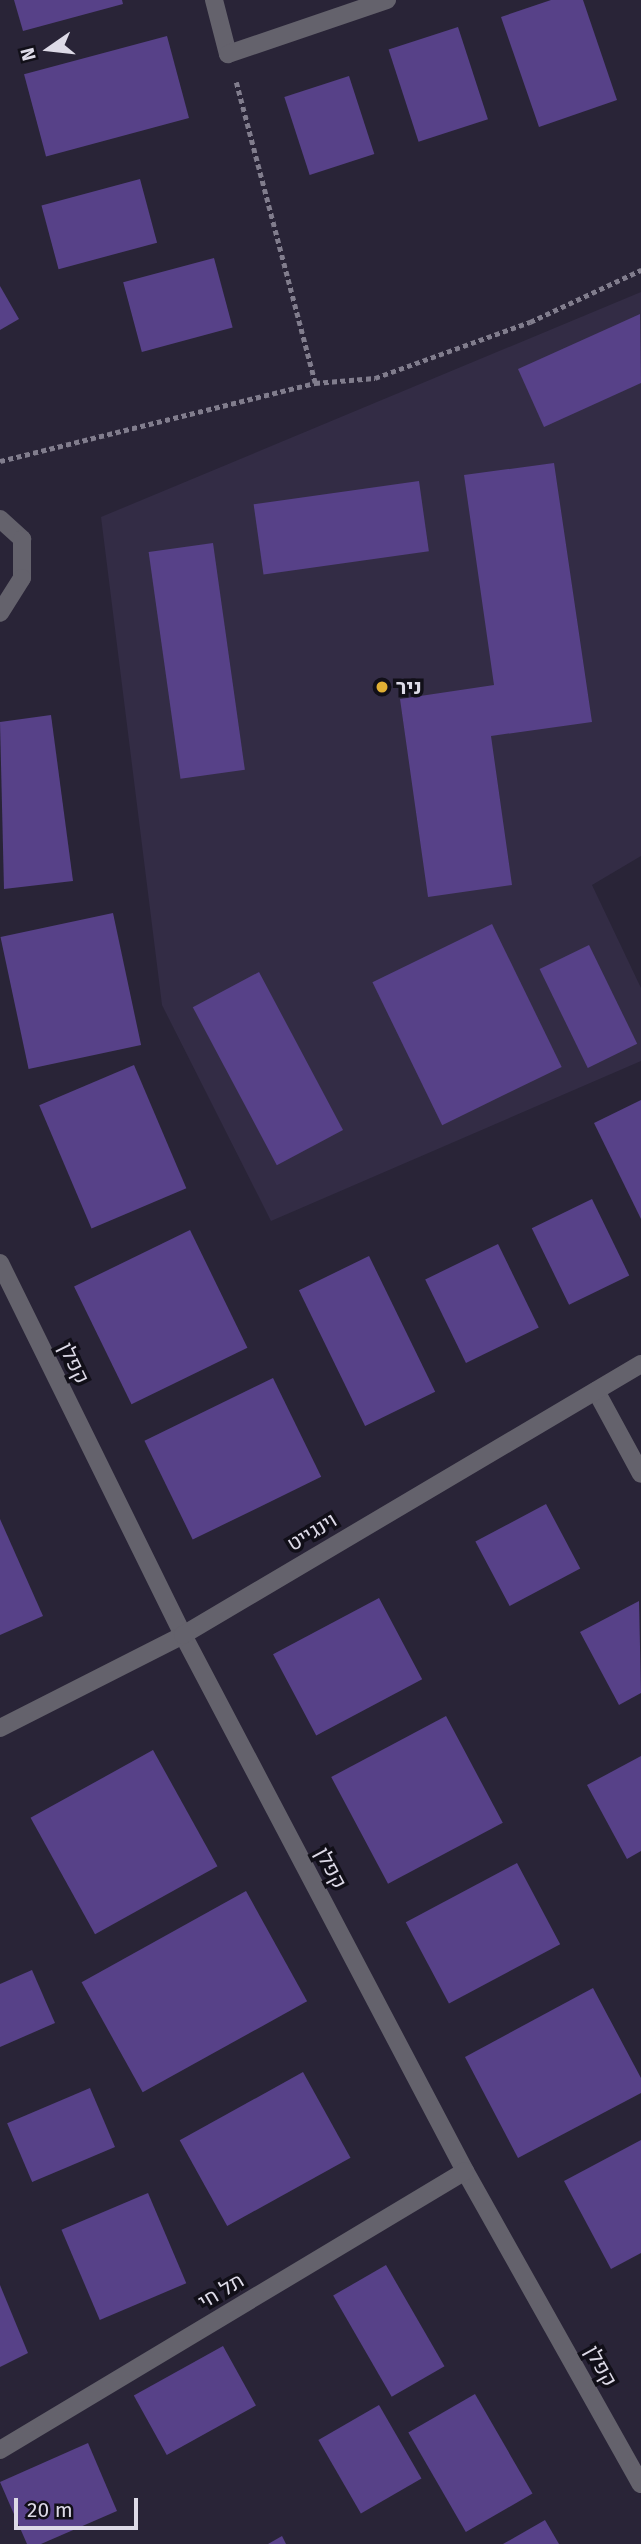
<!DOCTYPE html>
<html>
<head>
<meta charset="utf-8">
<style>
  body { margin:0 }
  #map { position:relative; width:641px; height:2544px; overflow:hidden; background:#292437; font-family:"Fira Sans",Heebo,sans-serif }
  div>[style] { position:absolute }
  .built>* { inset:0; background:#332c45 }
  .building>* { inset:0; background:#574188; transform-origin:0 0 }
  .path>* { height:4.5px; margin-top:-2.25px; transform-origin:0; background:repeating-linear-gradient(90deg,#817d8d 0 5px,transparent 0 8.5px) }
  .minor>* { height:18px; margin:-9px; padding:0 9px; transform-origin:9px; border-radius:9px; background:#64626c }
  .dots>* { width:19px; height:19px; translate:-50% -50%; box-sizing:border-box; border:4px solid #110f18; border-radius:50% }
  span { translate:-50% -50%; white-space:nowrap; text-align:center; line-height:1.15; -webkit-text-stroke:7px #110f18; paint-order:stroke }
  .poi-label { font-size:21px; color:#dddae7; font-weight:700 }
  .left { translate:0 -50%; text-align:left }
  .street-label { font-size:21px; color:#dddae7 }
  .north { position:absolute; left:14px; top:14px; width:70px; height:70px; -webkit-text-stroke:5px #110f18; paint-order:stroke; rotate:256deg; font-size:19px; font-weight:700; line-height:28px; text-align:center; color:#dddae7 }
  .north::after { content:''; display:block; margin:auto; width:24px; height:32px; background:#dddae7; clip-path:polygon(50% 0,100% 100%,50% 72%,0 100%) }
  .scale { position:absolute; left:14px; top:2498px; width:124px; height:32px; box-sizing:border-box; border:4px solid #dddae7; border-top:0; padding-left:9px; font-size:21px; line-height:24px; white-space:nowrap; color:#dddae7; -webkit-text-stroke:5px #110f18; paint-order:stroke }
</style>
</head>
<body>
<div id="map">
  <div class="built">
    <i style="clip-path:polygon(641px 292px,641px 856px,592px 885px,641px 988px,641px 1061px,271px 1221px,162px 1005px,101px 517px)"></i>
  </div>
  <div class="building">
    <i style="clip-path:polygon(14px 0,122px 0,123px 4px,23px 31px)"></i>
    <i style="clip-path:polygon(551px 0,583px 0,617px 100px,539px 127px,501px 17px)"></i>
    <i style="left:458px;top:27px;width:97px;height:73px;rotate:72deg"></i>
    <i style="left:167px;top:36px;width:85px;height:148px;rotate:75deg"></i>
    <i style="left:349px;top:76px;width:82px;height:68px;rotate:72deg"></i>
    <i style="left:140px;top:179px;width:66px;height:102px;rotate:75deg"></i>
    <i style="left:214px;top:258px;width:72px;height:94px;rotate:75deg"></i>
    <i style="clip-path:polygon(0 286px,19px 319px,0 330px)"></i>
    <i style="clip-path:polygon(640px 314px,641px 383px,544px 427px,518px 369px)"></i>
    <i style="clip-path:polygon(554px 463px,592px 722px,491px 736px,512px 885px,428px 897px,400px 699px,494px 685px,464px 475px)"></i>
    <i style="left:419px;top:481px;width:71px;height:167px;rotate:82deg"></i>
    <i style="left:213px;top:543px;width:229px;height:65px;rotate:82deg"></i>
    <i style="clip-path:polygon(51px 715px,73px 881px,4px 889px,0 722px)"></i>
    <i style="left:113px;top:913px;width:135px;height:115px;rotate:78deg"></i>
    <i style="left:492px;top:924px;width:159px;height:133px;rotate:64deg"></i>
    <i style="left:589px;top:945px;width:110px;height:55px;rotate:64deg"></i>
    <i style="left:259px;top:972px;width:179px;height:75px;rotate:62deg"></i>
    <i style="left:134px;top:1065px;width:134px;height:103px;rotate:67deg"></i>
    <i style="clip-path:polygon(641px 1100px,641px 1219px,594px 1123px)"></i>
    <i style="left:592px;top:1199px;width:85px;height:67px;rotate:64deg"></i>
    <i style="left:190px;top:1230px;width:131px;height:129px;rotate:64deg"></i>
    <i style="left:498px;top:1244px;width:93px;height:81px;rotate:64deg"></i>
    <i style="left:369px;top:1256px;width:151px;height:78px;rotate:64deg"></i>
    <i style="left:273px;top:1378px;width:110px;height:143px;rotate:64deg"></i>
    <i style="left:546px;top:1504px;width:73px;height:80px;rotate:62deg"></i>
    <i style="clip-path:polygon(0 1519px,43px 1616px,0 1635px)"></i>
    <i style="left:379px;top:1598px;width:92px;height:120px;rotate:62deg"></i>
    <i style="clip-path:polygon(639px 1601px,641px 1693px,619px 1705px,580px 1632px)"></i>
    <i style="left:446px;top:1716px;width:121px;height:130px;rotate:62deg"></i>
    <i style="left:153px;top:1750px;width:133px;height:140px;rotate:61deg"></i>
    <i style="clip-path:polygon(641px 1756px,641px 1851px,627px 1859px,587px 1785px)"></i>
    <i style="left:517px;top:1863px;width:92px;height:126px;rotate:62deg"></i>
    <i style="left:246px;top:1891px;width:126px;height:188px;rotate:61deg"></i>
    <i style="clip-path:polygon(32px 1970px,55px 2023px,0 2047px,0 1984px)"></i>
    <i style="clip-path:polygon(593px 1988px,641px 2078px,641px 2093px,518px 2158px,465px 2057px)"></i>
    <i style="left:303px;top:2072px;width:98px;height:141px;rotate:61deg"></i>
    <i style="left:90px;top:2088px;width:64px;height:90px;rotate:67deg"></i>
    <i style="clip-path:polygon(641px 2140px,641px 2253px,611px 2269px,564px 2181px)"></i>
    <i style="left:148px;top:2193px;width:98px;height:94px;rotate:67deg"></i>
    <i style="left:386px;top:2265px;width:117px;height:61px;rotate:60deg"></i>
    <i style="clip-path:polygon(0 2285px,28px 2353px,0 2367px)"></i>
    <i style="left:223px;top:2346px;width:68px;height:102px;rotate:61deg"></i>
    <i style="left:475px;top:2394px;width:115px;height:77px;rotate:60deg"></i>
    <i style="left:379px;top:2405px;width:85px;height:70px;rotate:60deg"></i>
    <i style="clip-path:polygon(88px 2443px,117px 2511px,41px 2544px,27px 2544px,0 2482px)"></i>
    <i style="clip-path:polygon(545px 2520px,559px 2544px,503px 2544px)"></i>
    <i style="clip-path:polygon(282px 2536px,286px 2544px,268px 2544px)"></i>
  </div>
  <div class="path">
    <i style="left:315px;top:383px;width:60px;rotate:-4.8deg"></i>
    <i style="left:375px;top:378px;width:165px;rotate:-19.9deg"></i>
    <i style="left:530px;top:322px;width:123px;rotate:-25.1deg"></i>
    <i style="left:0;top:461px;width:325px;rotate:-13.9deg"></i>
    <i style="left:315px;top:383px;width:311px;rotate:-104.7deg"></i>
  </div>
  <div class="minor">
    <i style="left:214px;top:0;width:56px;rotate:75.5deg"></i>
    <i style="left:228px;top:54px;width:168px;rotate:-18.8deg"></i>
    <i style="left:0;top:519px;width:30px;rotate:42deg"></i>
    <i style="left:22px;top:539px;width:39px;rotate:90deg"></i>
    <i style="left:22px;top:578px;width:41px;rotate:122.2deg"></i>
    <i style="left:0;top:1263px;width:415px;rotate:63.8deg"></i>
    <i style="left:183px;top:1635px;width:606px;rotate:62.25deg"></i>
    <i style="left:465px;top:2171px;width:359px;rotate:60.7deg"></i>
    <i style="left:596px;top:1391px;width:94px;rotate:61.5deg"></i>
    <i style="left:0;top:1728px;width:205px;rotate:-26.9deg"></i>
    <i style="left:183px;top:1635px;width:532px;rotate:-30.61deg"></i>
    <i style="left:0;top:2450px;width:542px;rotate:-30.96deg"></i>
  </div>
  <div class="dots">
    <i style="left:382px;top:687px;background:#e1af34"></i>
  </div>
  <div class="poi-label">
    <span class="left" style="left:396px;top:687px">ניר</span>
  </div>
  <div class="street-label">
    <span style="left:74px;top:1363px;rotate:64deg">קפלן</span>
    <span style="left:312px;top:1532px;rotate:-31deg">וינגייט</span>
    <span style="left:331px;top:1868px;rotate:62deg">קפלן</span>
    <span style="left:221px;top:2291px;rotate:-31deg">תל חי</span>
    <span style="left:601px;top:2366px;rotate:61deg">קפלן</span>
  </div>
  <div class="north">N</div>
  <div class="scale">20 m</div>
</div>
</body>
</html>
